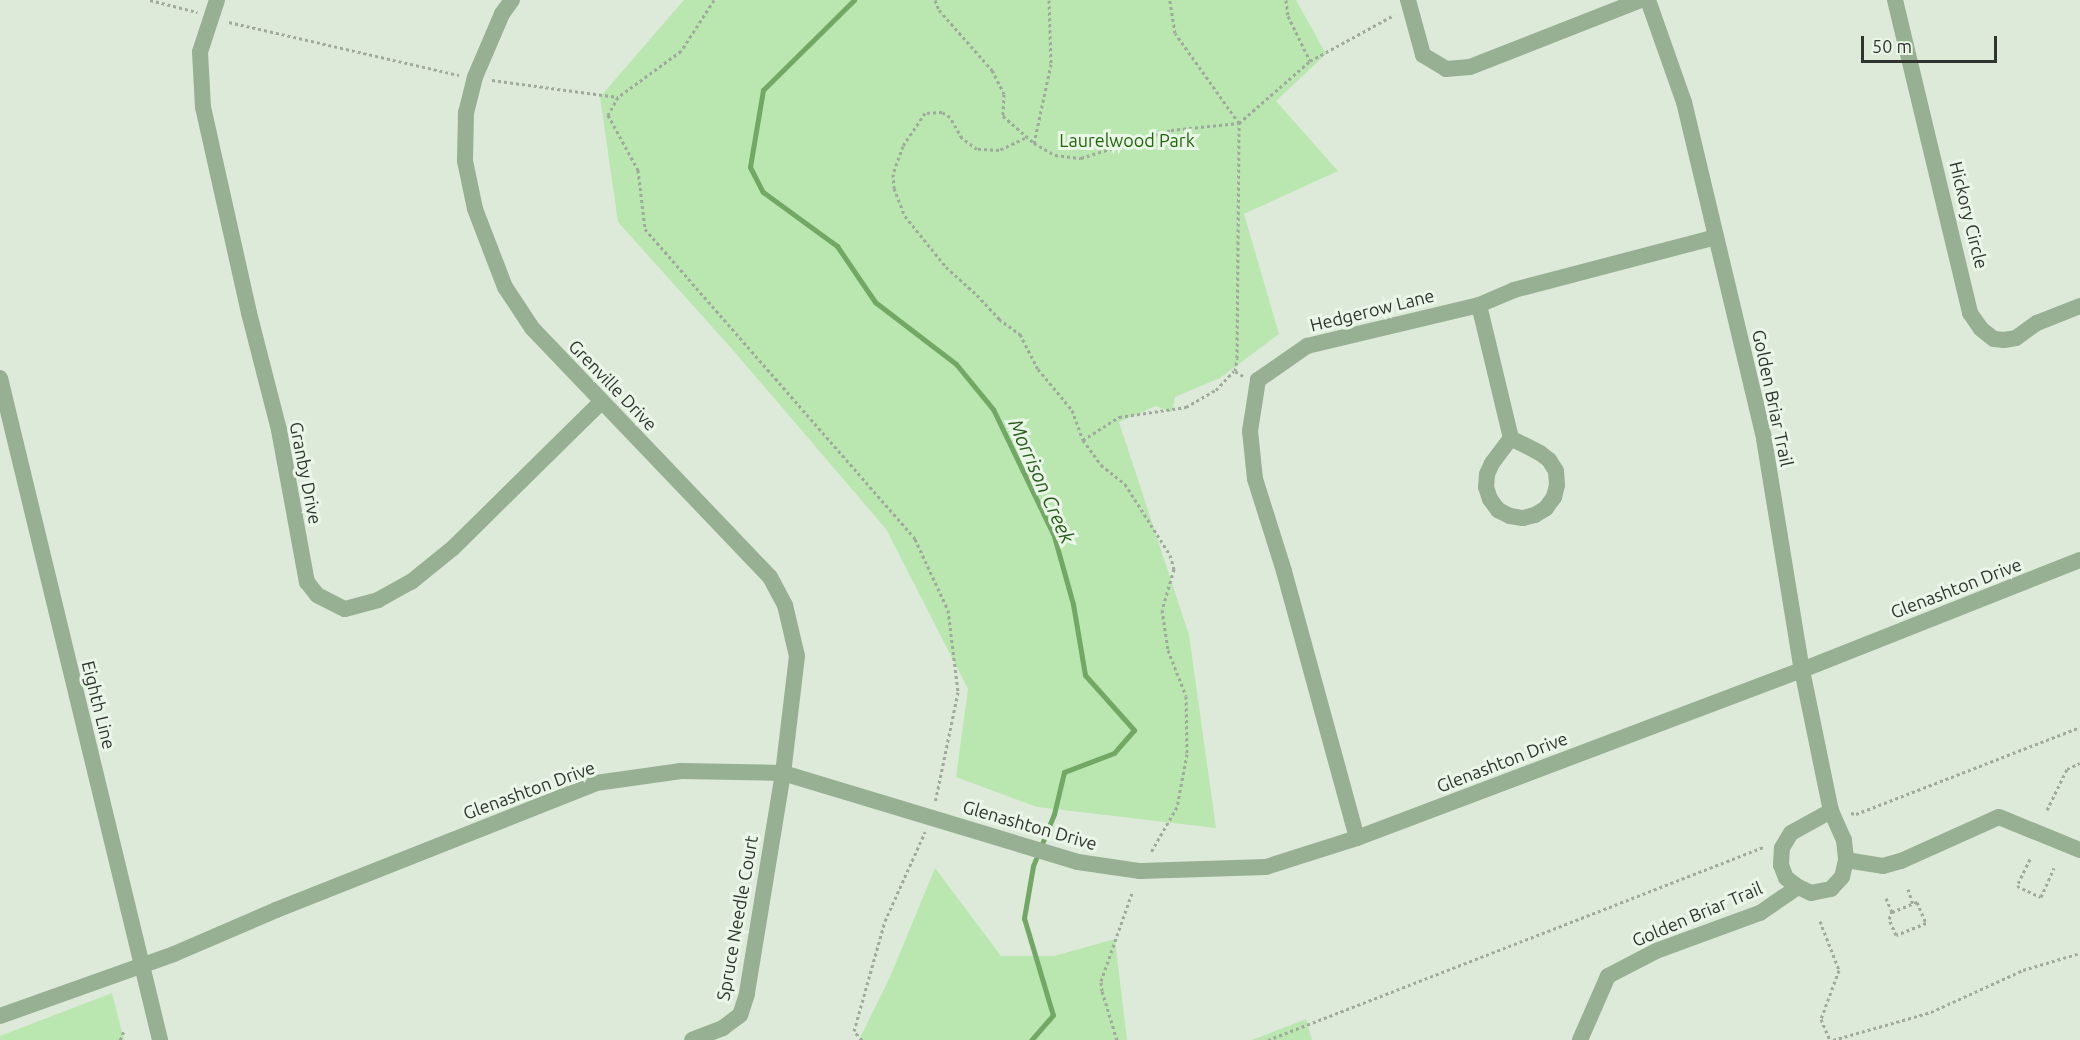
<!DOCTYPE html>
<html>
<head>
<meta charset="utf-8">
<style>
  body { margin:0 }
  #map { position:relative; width:2080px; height:1040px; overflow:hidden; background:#ddeada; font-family:Ubuntu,sans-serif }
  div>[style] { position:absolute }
  .green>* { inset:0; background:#bae7b0 }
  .stream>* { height:5px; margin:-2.5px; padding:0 2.5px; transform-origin:2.5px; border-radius:2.5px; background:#72a765 }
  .path>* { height:3px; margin-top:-1.5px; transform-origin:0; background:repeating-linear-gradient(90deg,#9fa99c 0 3px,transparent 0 6px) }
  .minor>* { height:16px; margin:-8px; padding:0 8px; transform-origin:8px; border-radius:8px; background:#97af92 }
  .tertiary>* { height:16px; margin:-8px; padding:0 8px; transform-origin:8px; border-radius:8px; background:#97af92 }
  span { translate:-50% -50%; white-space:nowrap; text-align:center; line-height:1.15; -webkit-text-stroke:6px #eaf7e8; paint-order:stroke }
  .park-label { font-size:18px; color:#216709 }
  .street-label { font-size:18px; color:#2f342e }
  .water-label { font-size:20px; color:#275b19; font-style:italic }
  .scale { position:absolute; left:1861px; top:36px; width:136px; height:27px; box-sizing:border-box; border:3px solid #2f342e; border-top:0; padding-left:8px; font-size:18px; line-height:21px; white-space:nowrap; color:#2f342e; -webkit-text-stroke:4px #eaf7e8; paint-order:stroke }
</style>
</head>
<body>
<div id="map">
  <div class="green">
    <i style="clip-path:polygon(684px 0,1296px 0,1326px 54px,1276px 101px,1338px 171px,1244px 214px,1279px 334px,1220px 378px,1175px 397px,1172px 412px,1156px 406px,1119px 422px,1189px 635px,1216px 828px,1037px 807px,956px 777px,968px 689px,886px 529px,732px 349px,618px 222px,600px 97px)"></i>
    <i style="clip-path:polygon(935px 868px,1001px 956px,1054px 956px,1115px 939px,1127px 1040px,859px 1040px,890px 977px)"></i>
    <i style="clip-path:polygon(112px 993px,124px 1040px,0 1040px,0 1036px)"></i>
    <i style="clip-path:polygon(1306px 1019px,1312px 1040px,1252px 1040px)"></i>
  </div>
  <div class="stream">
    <i style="left:854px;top:0;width:128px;rotate:135.3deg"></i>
    <i style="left:763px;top:90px;width:78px;rotate:99.6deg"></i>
    <i style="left:750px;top:167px;width:28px;rotate:63deg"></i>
    <i style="left:763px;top:192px;width:92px;rotate:36.1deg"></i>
    <i style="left:837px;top:246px;width:68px;rotate:55.8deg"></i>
    <i style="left:875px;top:302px;width:102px;rotate:37.4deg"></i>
    <i style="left:956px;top:364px;width:58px;rotate:50.6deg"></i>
    <i style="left:993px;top:409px;width:141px;rotate:64.3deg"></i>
    <i style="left:1054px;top:536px;width:71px;rotate:74.4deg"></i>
    <i style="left:1073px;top:604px;width:72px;rotate:80.4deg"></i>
    <i style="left:1085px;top:675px;width:74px;rotate:48.3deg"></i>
    <i style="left:1134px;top:730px;width:30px;rotate:131deg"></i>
    <i style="left:1114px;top:753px;width:53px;rotate:159.2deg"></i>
    <i style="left:1064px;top:772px;width:43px;rotate:103.4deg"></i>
    <i style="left:1054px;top:814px;width:56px;rotate:112deg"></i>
    <i style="left:1033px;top:866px;width:53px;rotate:99.8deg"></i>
    <i style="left:1024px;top:918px;width:101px;rotate:73.4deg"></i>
    <i style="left:1053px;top:1015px;width:33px;rotate:131deg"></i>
  </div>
  <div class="path">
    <i style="left:150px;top:0;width:49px;rotate:14.3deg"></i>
    <i style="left:714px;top:0;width:61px;rotate:122.9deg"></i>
    <i style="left:681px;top:51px;width:78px;rotate:143.9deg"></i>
    <i style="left:618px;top:97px;width:21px;rotate:119deg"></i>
    <i style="left:608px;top:115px;width:63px;rotate:61.4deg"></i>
    <i style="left:638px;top:170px;width:59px;rotate:83.2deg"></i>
    <i style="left:645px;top:229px;width:411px;rotate:48.9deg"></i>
    <i style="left:915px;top:539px;width:78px;rotate:65.1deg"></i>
    <i style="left:948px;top:610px;width:83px;rotate:83deg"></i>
    <i style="left:958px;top:692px;width:113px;rotate:101.7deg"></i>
    <i style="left:935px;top:0;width:11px;rotate:68deg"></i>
    <i style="left:939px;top:10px;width:80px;rotate:48.5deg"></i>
    <i style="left:992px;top:70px;width:27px;rotate:63deg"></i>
    <i style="left:1004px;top:94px;width:22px;rotate:93deg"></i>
    <i style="left:1003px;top:116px;width:41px;rotate:41.1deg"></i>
    <i style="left:1049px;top:0;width:64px;rotate:88.2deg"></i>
    <i style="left:1051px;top:64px;width:81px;rotate:102.1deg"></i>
    <i style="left:1034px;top:143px;width:24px;rotate:30deg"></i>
    <i style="left:1055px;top:155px;width:26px;rotate:7deg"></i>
    <i style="left:1081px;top:158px;width:94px;rotate:-17.3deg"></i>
    <i style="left:1171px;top:130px;width:68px;rotate:-5.9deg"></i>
    <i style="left:1239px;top:123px;width:110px;rotate:-125.4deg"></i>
    <i style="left:1175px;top:33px;width:33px;rotate:-99deg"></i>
    <i style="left:1286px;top:0;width:16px;rotate:83deg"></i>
    <i style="left:1288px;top:16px;width:50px;rotate:63.9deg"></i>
    <i style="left:229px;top:22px;width:236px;rotate:13deg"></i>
    <i style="left:492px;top:80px;width:127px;rotate:7.7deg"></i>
    <i style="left:1025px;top:138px;width:29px;rotate:155deg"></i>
    <i style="left:999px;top:150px;width:22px;rotate:-177deg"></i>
    <i style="left:977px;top:149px;width:19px;rotate:-144deg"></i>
    <i style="left:962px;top:138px;width:24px;rotate:-120deg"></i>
    <i style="left:950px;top:117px;width:9px;rotate:-148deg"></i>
    <i style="left:942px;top:112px;width:17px;rotate:177deg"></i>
    <i style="left:925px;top:113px;width:40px;rotate:124deg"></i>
    <i style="left:903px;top:146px;width:30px;rotate:110deg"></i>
    <i style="left:893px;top:174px;width:14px;rotate:86deg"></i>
    <i style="left:894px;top:188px;width:30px;rotate:69deg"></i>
    <i style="left:905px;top:216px;width:65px;rotate:51.2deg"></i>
    <i style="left:946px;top:267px;width:42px;rotate:42.1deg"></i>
    <i style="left:977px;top:295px;width:33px;rotate:47deg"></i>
    <i style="left:999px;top:319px;width:26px;rotate:36deg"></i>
    <i style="left:1020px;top:334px;width:39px;rotate:63deg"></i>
    <i style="left:1038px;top:369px;width:53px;rotate:50.3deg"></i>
    <i style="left:1072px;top:410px;width:32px;rotate:70deg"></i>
    <i style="left:1083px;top:440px;width:31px;rotate:54deg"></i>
    <i style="left:1101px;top:465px;width:31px;rotate:38deg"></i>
    <i style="left:1125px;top:484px;width:84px;rotate:57.6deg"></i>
    <i style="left:1170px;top:555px;width:15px;rotate:74deg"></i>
    <i style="left:1174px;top:569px;width:43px;rotate:106.3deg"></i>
    <i style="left:1162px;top:610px;width:40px;rotate:81.5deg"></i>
    <i style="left:1168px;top:650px;width:49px;rotate:68.6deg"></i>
    <i style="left:1186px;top:696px;width:58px;rotate:89deg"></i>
    <i style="left:1187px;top:754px;width:54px;rotate:100.7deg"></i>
    <i style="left:1177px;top:807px;width:54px;rotate:119.9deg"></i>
    <i style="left:1243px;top:376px;width:9px;rotate:-148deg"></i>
    <i style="left:1235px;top:371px;width:13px;rotate:-81deg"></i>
    <i style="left:1237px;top:358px;width:235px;rotate:-89.5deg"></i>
    <i style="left:1239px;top:123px;width:94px;rotate:-41.1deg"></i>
    <i style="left:1310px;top:61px;width:96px;rotate:-28.7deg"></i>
    <i style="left:1083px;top:440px;width:43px;rotate:-32.6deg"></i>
    <i style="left:1119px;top:417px;width:68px;rotate:-8.5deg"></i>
    <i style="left:1186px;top:407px;width:34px;rotate:-30deg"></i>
    <i style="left:1216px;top:390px;width:26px;rotate:-47deg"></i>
    <i style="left:2047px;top:810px;width:46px;rotate:-64deg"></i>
    <i style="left:2067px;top:769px;width:14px;rotate:-25deg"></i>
    <i style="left:1851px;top:813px;width:5px;rotate:11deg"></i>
    <i style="left:1856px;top:814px;width:240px;rotate:-21.2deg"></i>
    <i style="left:2030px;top:859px;width:30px;rotate:116deg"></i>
    <i style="left:2017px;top:886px;width:26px;rotate:25deg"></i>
    <i style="left:2041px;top:897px;width:32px;rotate:-66deg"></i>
    <i style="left:1908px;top:889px;width:16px;rotate:72deg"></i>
    <i style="left:1886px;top:898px;width:15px;rotate:67deg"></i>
    <i style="left:1917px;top:902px;width:23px;rotate:67deg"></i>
    <i style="left:1926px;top:923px;width:32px;rotate:158deg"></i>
    <i style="left:1896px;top:935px;width:17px;rotate:-114deg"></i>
    <i style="left:1889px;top:919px;width:8px;rotate:-67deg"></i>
    <i style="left:1892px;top:912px;width:27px;rotate:-22deg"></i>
    <i style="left:1820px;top:921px;width:53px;rotate:68.8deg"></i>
    <i style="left:1839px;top:970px;width:52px;rotate:110.2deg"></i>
    <i style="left:1821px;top:1019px;width:23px;rotate:67deg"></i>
    <i style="left:120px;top:1040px;width:10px;rotate:-66deg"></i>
    <i style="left:862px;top:1040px;width:12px;rotate:-132deg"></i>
    <i style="left:854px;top:1031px;width:114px;rotate:-74.3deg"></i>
    <i style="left:885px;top:921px;width:98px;rotate:-65.8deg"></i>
    <i style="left:1117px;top:1040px;width:51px;rotate:-107deg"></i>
    <i style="left:1102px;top:991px;width:10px;rotate:-96deg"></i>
    <i style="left:1101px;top:981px;width:93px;rotate:-70.6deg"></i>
    <i style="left:1268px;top:1040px;width:534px;rotate:-21.28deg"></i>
    <i style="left:1833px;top:1040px;width:102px;rotate:-15.9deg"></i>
    <i style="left:1931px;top:1012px;width:101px;rotate:-24.5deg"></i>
    <i style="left:2023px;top:970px;width:59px;rotate:-16.6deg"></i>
  </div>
  <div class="minor">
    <i style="left:217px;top:0;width:55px;rotate:108.1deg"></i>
    <i style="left:200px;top:52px;width:55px;rotate:86.9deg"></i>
    <i style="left:203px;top:107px;width:211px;rotate:77.4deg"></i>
    <i style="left:249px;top:313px;width:121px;rotate:75.6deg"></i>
    <i style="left:279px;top:430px;width:155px;rotate:79.6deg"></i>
    <i style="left:307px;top:582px;width:16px;rotate:52deg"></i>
    <i style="left:317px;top:595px;width:31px;rotate:27deg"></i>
    <i style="left:345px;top:609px;width:34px;rotate:-15deg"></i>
    <i style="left:378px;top:600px;width:38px;rotate:-29deg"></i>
    <i style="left:411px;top:582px;width:54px;rotate:-39deg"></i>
    <i style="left:453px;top:548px;width:208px;rotate:-44.6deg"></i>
    <i style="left:512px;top:0;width:17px;rotate:126deg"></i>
    <i style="left:502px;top:14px;width:69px;rotate:113.2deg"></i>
    <i style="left:475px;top:77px;width:36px;rotate:104deg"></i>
    <i style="left:466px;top:112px;width:49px;rotate:91.2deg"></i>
    <i style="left:465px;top:161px;width:49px;rotate:78.2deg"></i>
    <i style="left:475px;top:209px;width:84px;rotate:69deg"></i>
    <i style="left:505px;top:287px;width:49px;rotate:56.6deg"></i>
    <i style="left:532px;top:328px;width:344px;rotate:46.3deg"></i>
    <i style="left:770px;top:577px;width:32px;rotate:62deg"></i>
    <i style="left:785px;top:605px;width:52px;rotate:76.8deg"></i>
    <i style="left:797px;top:656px;width:118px;rotate:96.8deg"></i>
    <i style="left:783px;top:773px;width:224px;rotate:99.3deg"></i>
    <i style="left:747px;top:994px;width:22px;rotate:108deg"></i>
    <i style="left:740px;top:1015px;width:21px;rotate:143deg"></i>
    <i style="left:723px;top:1028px;width:33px;rotate:159deg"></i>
    <i style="left:1408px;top:0;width:57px;rotate:74.7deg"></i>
    <i style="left:1423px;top:55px;width:27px;rotate:31deg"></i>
    <i style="left:1446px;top:69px;width:24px;rotate:-5deg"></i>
    <i style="left:1470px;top:67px;width:184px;rotate:-21.4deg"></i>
    <i style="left:1895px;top:0;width:322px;rotate:76.5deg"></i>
    <i style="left:1970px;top:313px;width:19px;rotate:55deg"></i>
    <i style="left:1981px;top:329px;width:16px;rotate:38deg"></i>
    <i style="left:1994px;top:339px;width:10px;rotate:6deg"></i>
    <i style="left:2004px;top:340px;width:12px;rotate:-9deg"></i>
    <i style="left:2016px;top:338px;width:26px;rotate:-36deg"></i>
    <i style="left:2037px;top:323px;width:46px;rotate:-21.6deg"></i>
    <i style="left:1479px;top:305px;width:137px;rotate:76.5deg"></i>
    <i style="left:1511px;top:438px;width:31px;rotate:127deg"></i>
    <i style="left:1492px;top:463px;width:12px;rotate:114deg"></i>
    <i style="left:1487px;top:474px;width:13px;rotate:94deg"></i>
    <i style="left:1486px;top:487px;width:13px;rotate:72deg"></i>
    <i style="left:1490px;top:499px;width:14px;rotate:54deg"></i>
    <i style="left:1498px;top:510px;width:13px;rotate:27deg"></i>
    <i style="left:1510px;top:516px;width:13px;rotate:9deg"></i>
    <i style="left:1523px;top:518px;width:12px;rotate:-14deg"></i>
    <i style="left:1535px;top:515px;width:13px;rotate:-32deg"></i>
    <i style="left:1546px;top:508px;width:14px;rotate:-54deg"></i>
    <i style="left:1554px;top:497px;width:12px;rotate:-76deg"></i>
    <i style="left:1557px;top:485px;width:14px;rotate:-94deg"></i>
    <i style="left:1556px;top:471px;width:13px;rotate:-122deg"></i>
    <i style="left:1549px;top:460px;width:11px;rotate:-142deg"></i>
    <i style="left:1540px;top:453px;width:33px;rotate:-153deg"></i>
    <i style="left:1802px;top:670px;width:144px;rotate:78.4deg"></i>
    <i style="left:1831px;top:811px;width:32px;rotate:66deg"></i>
    <i style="left:1844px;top:840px;width:20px;rotate:84deg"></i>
    <i style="left:1846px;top:860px;width:17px;rotate:103deg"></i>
    <i style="left:1842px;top:877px;width:16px;rotate:133deg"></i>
    <i style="left:1831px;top:889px;width:20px;rotate:169deg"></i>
    <i style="left:1811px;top:893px;width:14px;rotate:-155deg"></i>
    <i style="left:1798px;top:887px;width:15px;rotate:-143deg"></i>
    <i style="left:1786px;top:878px;width:14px;rotate:-111deg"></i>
    <i style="left:1781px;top:865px;width:17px;rotate:-87deg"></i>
    <i style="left:1782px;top:848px;width:17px;rotate:-59deg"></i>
    <i style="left:1791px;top:833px;width:46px;rotate:-28.8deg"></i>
    <i style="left:1357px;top:838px;width:277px;rotate:-105.3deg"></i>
    <i style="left:1284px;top:571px;width:96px;rotate:-107.5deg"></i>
    <i style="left:1255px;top:479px;width:48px;rotate:-95.9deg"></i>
    <i style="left:1250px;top:431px;width:52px;rotate:-81.1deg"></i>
    <i style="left:1258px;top:380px;width:60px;rotate:-34.8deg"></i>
    <i style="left:1307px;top:346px;width:177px;rotate:-13.4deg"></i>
    <i style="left:1479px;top:305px;width:38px;rotate:-23deg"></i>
    <i style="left:1514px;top:290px;width:209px;rotate:-14.7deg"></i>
    <i style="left:1846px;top:860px;width:37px;rotate:9deg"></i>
    <i style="left:1883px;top:866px;width:19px;rotate:-16deg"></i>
    <i style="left:1901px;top:861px;width:107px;rotate:-24.2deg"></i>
    <i style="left:1999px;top:817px;width:87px;rotate:22.2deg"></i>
    <i style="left:1580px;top:1040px;width:70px;rotate:-66.4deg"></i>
    <i style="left:1608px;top:976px;width:54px;rotate:-27.5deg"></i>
    <i style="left:1656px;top:951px;width:111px;rotate:-20.1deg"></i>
    <i style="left:1760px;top:913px;width:46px;rotate:-34.4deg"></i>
  </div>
  <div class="tertiary">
    <i style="left:1648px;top:0;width:108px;rotate:70.6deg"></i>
    <i style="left:1684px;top:102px;width:346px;rotate:76.6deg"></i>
    <i style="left:1764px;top:439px;width:234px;rotate:80.7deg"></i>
    <i style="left:0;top:378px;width:681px;rotate:76.41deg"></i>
    <i style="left:0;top:1016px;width:185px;rotate:-19.6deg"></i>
    <i style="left:174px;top:954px;width:111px;rotate:-23.3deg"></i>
    <i style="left:276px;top:910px;width:344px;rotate:-21.6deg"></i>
    <i style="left:596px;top:783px;width:86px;rotate:-8deg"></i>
    <i style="left:681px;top:771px;width:102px;rotate:1.1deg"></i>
    <i style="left:783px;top:773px;width:308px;rotate:16.8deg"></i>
    <i style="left:1078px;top:862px;width:63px;rotate:8.3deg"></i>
    <i style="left:1140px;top:871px;width:126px;rotate:-1.8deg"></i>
    <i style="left:1266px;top:867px;width:96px;rotate:-17.7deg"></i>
    <i style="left:1357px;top:838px;width:476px;rotate:-20.7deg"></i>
    <i style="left:1802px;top:670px;width:299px;rotate:-21.6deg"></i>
  </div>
  <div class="park-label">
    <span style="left:1127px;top:140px">Laurelwood Park</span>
  </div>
  <div class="street-label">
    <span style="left:1969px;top:215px;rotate:76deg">Hickory Circle</span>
    <span style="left:1372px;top:310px;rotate:-14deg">Hedgerow Lane</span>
    <span style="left:613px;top:385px;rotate:46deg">Grenville Drive</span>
    <span style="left:1773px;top:398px;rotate:78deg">Golden Briar Trail</span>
    <span style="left:306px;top:473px;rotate:79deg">Granby Drive</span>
    <span style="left:1956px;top:588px;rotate:-21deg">Glenashton Drive</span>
    <span style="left:99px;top:705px;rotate:76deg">Eighth Line</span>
    <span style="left:1502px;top:762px;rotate:-21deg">Glenashton Drive</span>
    <span style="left:529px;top:790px;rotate:-20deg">Glenashton Drive</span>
    <span style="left:1030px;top:825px;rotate:16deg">Glenashton Drive</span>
    <span style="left:1697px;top:914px;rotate:-23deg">Golden Briar Trail</span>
    <span style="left:737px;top:918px;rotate:-80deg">Spruce Needle Court</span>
  </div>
  <div class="water-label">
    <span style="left:1042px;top:481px;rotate:66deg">Morrison Creek</span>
  </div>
  <div class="scale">50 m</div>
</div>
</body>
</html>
